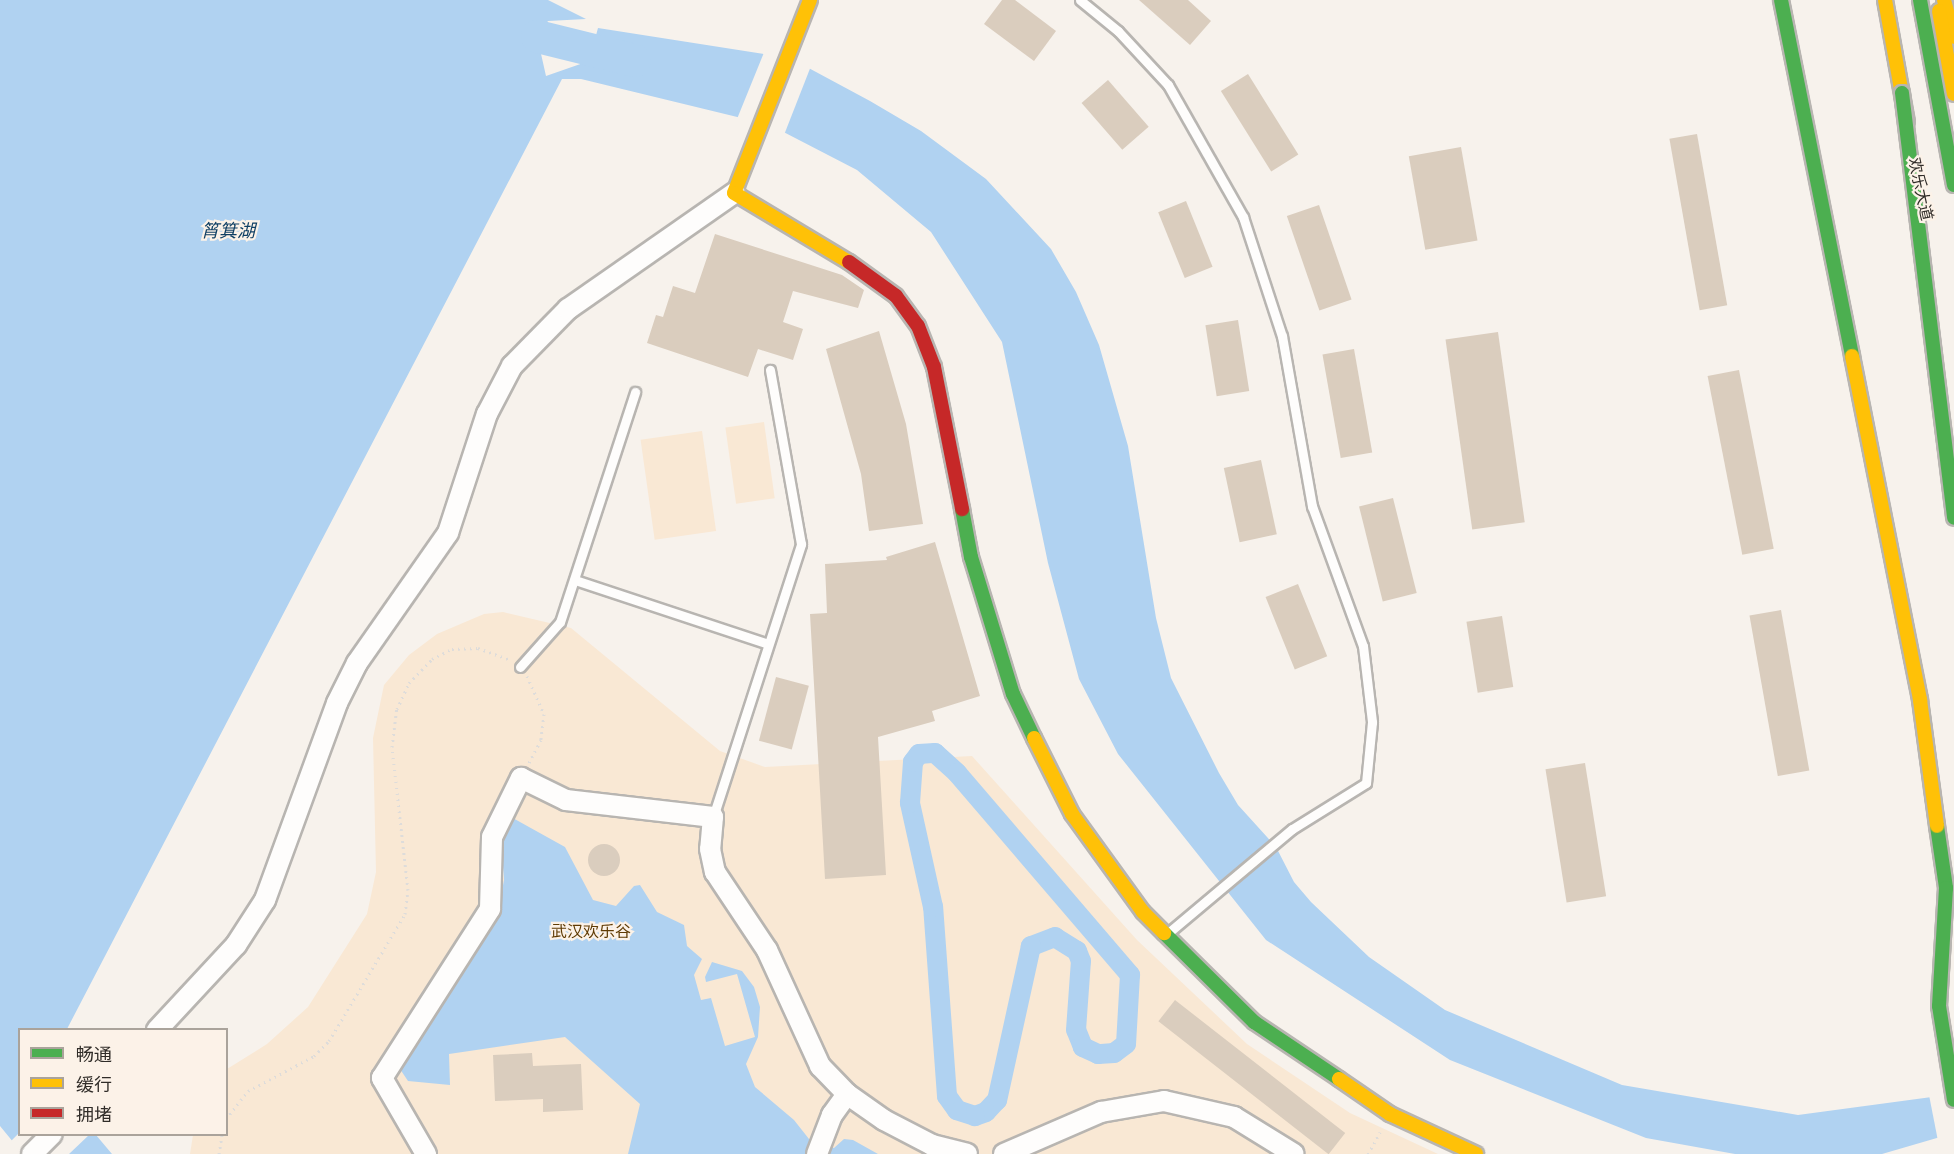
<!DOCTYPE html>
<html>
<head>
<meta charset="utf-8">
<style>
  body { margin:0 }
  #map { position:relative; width:1954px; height:1154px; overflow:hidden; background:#f7f2ec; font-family:"Noto Sans","Noto Sans SC",sans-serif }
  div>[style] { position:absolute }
  .green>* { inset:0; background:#f9e8d4; transform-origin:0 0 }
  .water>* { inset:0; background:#b0d2f1 }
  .pier>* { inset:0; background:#f7f2ec }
  .canal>* { height:20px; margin:-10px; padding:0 10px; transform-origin:10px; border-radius:10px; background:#b0d2f1 }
  .river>* { height:33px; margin:-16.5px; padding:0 16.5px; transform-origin:16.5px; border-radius:16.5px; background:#b0d2f1 }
  .building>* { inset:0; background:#dacdbe; transform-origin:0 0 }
  .round { border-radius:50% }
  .path>* { height:3px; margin-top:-1.5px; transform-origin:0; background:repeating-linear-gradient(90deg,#dedcda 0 1.5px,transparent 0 6px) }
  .roads { filter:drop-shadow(2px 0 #b8b5b1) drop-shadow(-2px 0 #b8b5b1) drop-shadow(0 2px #b8b5b1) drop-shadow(0 -2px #b8b5b1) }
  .lane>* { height:9px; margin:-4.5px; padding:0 4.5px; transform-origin:4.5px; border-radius:4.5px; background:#fefdfc }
  .street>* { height:20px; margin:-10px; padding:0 10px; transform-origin:10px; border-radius:10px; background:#fefdfc }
  .fast>* { height:14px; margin:-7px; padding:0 7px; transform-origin:7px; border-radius:7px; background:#4caf50 }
  .slow>* { height:14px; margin:-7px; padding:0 7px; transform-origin:7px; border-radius:7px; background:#ffc107 }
  .jam>* { height:14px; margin:-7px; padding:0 7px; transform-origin:7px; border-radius:7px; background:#c62828 }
  .bridges { filter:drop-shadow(2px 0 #b8b5b1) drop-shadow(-2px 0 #b8b5b1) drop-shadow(0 2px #b8b5b1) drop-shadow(0 -2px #b8b5b1) }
  .fast-bridge>* { height:14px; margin:-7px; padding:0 7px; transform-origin:7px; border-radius:7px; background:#4caf50 }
  span { translate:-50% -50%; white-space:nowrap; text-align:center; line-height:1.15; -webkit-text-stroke:4.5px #fcf2e8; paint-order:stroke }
  .street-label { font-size:16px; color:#302c28 }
  .park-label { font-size:16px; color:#5f3b04 }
  .water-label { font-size:18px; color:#0f3f64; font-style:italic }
  .legend { position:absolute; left:18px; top:1028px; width:210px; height:108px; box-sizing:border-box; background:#fcf2e8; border:2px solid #aaa39b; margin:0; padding:8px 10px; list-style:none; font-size:18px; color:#302c28 }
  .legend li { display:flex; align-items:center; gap:12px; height:30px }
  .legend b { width:30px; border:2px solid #aaa39b }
</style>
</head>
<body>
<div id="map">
  <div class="green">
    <i style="left:764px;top:422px;width:77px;height:39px;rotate:82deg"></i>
    <i style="left:702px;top:431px;width:101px;height:62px;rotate:82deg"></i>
    <i style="clip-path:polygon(503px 612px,571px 628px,720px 751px,765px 767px,972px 756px,1137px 940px,1247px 1044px,1350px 1113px,1438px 1154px,190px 1154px,193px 1135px,226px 1134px,227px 1069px,267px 1044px,308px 1007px,367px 914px,376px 872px,373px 738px,384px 685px,409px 655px,437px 634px,484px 614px)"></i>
  </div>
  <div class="water">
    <i style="clip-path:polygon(0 0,548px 0,586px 19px,548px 21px,537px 36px,546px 76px,589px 61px,598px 28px,790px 58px,870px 101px,921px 131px,986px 179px,1051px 249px,1076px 292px,1099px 345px,1128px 446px,1156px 618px,1171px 678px,1219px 773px,1238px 805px,1276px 847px,1294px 882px,1311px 902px,1369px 957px,1445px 1010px,1622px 1085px,1798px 1115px,1954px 1094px,1954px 1133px,1882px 1154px,1735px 1154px,1646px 1138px,1450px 1060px,1266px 940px,1118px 754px,1079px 679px,1048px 563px,1002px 342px,931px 232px,857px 170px,770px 125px,581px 79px,562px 79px,67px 1029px,20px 1030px,20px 1134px,96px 1135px,112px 1154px,23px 1154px,0 1126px)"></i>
    <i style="clip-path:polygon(511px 817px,565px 847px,593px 900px,616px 906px,634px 886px,640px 885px,657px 912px,684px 925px,687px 946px,702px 959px,694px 975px,701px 1000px,711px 998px,725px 1046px,755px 1037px,737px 974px,706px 982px,705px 977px,712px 962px,742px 971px,754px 987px,760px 1007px,758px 1037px,746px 1064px,755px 1087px,794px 1120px,809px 1139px,834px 1148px,844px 1139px,853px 1140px,878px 1154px,628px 1154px,640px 1104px,565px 1037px,449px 1054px,450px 1085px,408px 1081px,400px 1069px,403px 1060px,499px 907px,504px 880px,501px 839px)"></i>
  </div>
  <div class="pier">
    <i style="clip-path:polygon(765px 50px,790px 55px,811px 66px,784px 135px,737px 119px)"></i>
    <i style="clip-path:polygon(1954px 1091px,1954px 1137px,1938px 1141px,1929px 1095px)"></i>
    <i style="clip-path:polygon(19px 1133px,20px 1134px,89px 1135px,69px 1154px,19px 1154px,10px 1142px)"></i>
  </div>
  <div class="canal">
    <i style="left:935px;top:753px;width:30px;rotate:42deg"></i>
    <i style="left:957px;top:773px;width:266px;rotate:49.4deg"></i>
    <i style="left:1130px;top:975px;width:69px;rotate:93.3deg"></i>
    <i style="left:1126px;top:1044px;width:15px;rotate:143deg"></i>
    <i style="left:1114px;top:1053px;width:16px;rotate:176deg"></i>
    <i style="left:1098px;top:1054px;width:17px;rotate:-155deg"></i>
    <i style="left:1083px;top:1047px;width:18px;rotate:-112deg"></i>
    <i style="left:1076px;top:1030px;width:69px;rotate:-85.9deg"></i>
    <i style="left:1081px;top:961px;width:11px;rotate:-112deg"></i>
    <i style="left:1077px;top:951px;width:26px;rotate:-148deg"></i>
    <i style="left:1055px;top:937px;width:26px;rotate:159deg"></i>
    <i style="left:1031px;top:946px;width:158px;rotate:102.4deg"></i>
    <i style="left:997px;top:1100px;width:16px;rotate:133deg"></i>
    <i style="left:986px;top:1112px;width:12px;rotate:160deg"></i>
    <i style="left:975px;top:1116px;width:19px;rotate:-162deg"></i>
    <i style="left:957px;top:1110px;width:17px;rotate:-126deg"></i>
    <i style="left:947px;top:1096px;width:190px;rotate:-94.2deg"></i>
    <i style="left:933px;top:907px;width:107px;rotate:-102.5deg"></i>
    <i style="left:910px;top:803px;width:41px;rotate:-85.8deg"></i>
    <i style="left:913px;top:762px;width:10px;rotate:-53deg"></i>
    <i style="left:919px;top:754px;width:16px;rotate:-4deg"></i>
  </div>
  <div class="river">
    <i style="left:537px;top:36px;width:100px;rotate:13.9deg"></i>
  </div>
  <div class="building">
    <i style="clip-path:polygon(1002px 0,1015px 0,1056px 31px,1034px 61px,984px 24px)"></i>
    <i style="clip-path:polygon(1139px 0,1188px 0,1211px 21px,1190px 45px)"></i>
    <i style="left:1248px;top:74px;width:95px;height:32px;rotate:58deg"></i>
    <i style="left:1108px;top:80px;width:62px;height:35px;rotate:49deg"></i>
    <i style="left:1697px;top:134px;width:174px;height:28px;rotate:80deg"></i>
    <i style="left:1461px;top:147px;width:95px;height:53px;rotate:80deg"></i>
    <i style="left:1186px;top:201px;width:71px;height:30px;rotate:68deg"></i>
    <i style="left:1319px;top:205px;width:100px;height:34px;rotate:71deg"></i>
    <i style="clip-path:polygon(715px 234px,842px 275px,864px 290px,858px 308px,793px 291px,783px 322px,803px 329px,793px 360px,758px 349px,748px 377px,647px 343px,656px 315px,663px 317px,673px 286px,695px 293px)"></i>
    <i style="left:1238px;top:320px;width:72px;height:33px;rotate:81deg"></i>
    <i style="clip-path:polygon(879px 331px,906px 424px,923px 524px,869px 531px,861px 474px,826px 349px)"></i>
    <i style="left:1498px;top:332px;width:192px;height:53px;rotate:82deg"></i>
    <i style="left:1354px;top:349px;width:105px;height:32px;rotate:80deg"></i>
    <i style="left:1739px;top:370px;width:182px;height:32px;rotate:79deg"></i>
    <i style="left:1261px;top:460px;width:76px;height:38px;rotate:78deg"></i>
    <i style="left:1393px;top:498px;width:98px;height:35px;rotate:76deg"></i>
    <i style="clip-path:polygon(935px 542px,980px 696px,932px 711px,935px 721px,878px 737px,886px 875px,825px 879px,810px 614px,827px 613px,825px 564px,887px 560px,886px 557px)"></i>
    <i style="left:1298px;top:584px;width:78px;height:35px;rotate:68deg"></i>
    <i style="left:1781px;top:610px;width:163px;height:32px;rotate:80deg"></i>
    <i style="left:1502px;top:616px;width:72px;height:36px;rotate:81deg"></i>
    <i style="left:776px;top:677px;width:34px;height:66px;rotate:15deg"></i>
    <i style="left:1585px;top:763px;width:135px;height:40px;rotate:81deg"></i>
    <i class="round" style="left:588px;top:844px;width:32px;height:32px"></i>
    <i style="left:1175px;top:1000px;width:216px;height:27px;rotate:38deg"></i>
    <i style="clip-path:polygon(532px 1053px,533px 1066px,581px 1064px,583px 1110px,543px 1112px,543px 1099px,495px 1101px,493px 1055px)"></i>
  </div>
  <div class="path">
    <i style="left:527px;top:676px;width:42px;rotate:65.9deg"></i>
    <i style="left:544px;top:714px;width:26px;rotate:97deg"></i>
    <i style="left:541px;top:740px;width:26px;rotate:118deg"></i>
    <i style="left:226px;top:1119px;width:36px;rotate:-52deg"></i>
    <i style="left:248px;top:1091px;width:75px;rotate:-27.9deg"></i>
    <i style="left:314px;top:1056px;width:21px;rotate:-45deg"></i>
    <i style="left:329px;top:1041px;width:148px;rotate:-59.1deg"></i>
    <i style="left:405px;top:914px;width:24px;rotate:-83deg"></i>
    <i style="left:408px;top:890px;width:144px;rotate:-96.4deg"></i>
    <i style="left:392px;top:747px;width:38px;rotate:-83deg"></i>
    <i style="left:397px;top:709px;width:29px;rotate:-65deg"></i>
    <i style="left:409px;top:683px;width:33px;rotate:-46deg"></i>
    <i style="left:432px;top:659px;width:22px;rotate:-27deg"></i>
    <i style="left:452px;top:649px;width:26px;rotate:-2deg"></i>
    <i style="left:478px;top:648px;width:33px;rotate:20deg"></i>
    <i style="left:219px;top:1154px;width:20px;rotate:-81deg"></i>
    <i style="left:1368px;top:1154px;width:25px;rotate:-61deg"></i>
  </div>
  <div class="roads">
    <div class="lane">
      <i style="left:1080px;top:0;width:49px;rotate:39.2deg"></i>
      <i style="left:1118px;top:31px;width:74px;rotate:47.2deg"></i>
      <i style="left:1168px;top:85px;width:152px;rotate:60.4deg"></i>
      <i style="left:1243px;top:217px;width:125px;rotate:71.9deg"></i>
      <i style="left:1282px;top:336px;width:173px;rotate:80deg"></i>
      <i style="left:1312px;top:506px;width:149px;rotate:70deg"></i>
      <i style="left:1363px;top:646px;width:77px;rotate:83.2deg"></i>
      <i style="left:1372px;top:722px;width:61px;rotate:95.6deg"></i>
      <i style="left:1366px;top:783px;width:87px;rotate:148.1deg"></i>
      <i style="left:1292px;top:829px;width:163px;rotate:140deg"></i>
      <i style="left:575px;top:580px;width:203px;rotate:18.3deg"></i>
      <i style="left:520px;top:667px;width:60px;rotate:-48.4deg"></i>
      <i style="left:560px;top:622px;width:242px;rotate:-71.9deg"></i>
      <i style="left:713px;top:817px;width:287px;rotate:-72.1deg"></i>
      <i style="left:801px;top:544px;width:177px;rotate:-100.1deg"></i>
    </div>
    <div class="street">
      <i style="left:157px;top:1030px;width:116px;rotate:-47.1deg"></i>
      <i style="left:236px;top:945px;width:54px;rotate:-57.2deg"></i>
      <i style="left:265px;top:900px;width:210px;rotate:-69.9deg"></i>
      <i style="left:337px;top:703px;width:45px;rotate:-63.4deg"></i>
      <i style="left:357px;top:663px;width:159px;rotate:-55deg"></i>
      <i style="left:448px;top:533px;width:125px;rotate:-71.9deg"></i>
      <i style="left:487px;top:414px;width:54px;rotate:-62.5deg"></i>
      <i style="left:512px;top:366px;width:80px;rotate:-45.5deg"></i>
      <i style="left:568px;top:309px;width:203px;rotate:-34.9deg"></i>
      <i style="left:32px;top:1154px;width:28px;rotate:-45deg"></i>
      <i style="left:426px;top:1154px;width:88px;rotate:-120.1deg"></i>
      <i style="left:382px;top:1078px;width:201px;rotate:-57.4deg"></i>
      <i style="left:490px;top:909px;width:72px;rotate:-88.4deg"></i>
      <i style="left:492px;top:837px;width:66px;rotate:-63.8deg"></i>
      <i style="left:521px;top:778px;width:50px;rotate:26.1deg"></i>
      <i style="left:566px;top:800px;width:148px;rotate:6.6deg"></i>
      <i style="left:713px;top:817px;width:32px;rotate:95deg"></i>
      <i style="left:710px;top:849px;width:24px;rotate:78deg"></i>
      <i style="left:715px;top:872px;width:94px;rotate:56.3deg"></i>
      <i style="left:767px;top:950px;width:128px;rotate:65.4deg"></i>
      <i style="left:820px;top:1066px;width:39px;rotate:46deg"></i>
      <i style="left:847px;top:1094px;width:45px;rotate:35.1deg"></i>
      <i style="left:884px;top:1120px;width:54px;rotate:27.5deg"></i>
      <i style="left:932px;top:1145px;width:36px;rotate:14deg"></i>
      <i style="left:817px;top:1154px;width:42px;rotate:-69deg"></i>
      <i style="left:832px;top:1115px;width:26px;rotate:-54deg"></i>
      <i style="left:1004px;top:1154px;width:106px;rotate:-23.4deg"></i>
      <i style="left:1101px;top:1112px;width:64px;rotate:-9.9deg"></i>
      <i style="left:1164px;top:1101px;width:72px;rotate:12.9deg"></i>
      <i style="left:1234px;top:1117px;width:70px;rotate:31.7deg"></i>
    </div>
    <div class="fast">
      <i style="left:1781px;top:0;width:363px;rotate:78.7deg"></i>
      <i style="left:1920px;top:0;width:188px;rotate:79.6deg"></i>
      <i style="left:962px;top:509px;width:49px;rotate:79.4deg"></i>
      <i style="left:971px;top:557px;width:143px;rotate:73deg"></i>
      <i style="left:1013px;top:694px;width:49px;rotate:64.5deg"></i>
      <i style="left:1937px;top:826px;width:63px;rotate:81.7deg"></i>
      <i style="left:1946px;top:888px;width:118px;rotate:93.4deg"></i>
      <i style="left:1939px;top:1006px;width:95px;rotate:80.9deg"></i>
      <i style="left:1164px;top:933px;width:127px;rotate:44.7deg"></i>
      <i style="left:1254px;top:1022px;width:102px;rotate:33.8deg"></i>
    </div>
    <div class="slow">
      <i style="left:810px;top:0;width:207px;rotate:111.5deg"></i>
      <i style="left:734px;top:193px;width:134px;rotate:31deg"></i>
      <i style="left:1885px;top:0;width:124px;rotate:79.8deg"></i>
      <i style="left:1944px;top:0;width:38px;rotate:75deg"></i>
      <i style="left:1939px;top:11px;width:84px;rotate:79.8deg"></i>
      <i style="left:1852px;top:356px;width:351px;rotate:78.8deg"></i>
      <i style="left:1920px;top:700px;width:127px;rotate:82.3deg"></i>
      <i style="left:1034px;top:738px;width:85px;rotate:63.4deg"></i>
      <i style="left:1072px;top:814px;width:121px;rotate:54.1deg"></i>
      <i style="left:1143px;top:912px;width:30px;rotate:45deg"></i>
      <i style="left:1339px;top:1079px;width:62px;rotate:34.5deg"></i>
      <i style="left:1390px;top:1114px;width:95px;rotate:24.9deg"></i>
    </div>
    <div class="jam">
      <i style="left:849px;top:262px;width:58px;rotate:35.9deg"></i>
      <i style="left:896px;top:296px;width:37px;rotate:54deg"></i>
      <i style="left:918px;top:326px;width:44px;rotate:68.7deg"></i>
      <i style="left:934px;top:367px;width:145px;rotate:78.8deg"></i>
    </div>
  </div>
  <div class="bridges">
    <div class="fast-bridge">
      <i style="left:1902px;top:93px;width:428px;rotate:83deg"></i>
    </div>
  </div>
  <div class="street-label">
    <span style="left:1921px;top:189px;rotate:78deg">欢乐大道</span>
  </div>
  <div class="park-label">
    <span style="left:591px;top:931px">武汉欢乐谷</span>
  </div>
  <div class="water-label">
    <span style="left:228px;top:230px">筲箕湖</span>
  </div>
  <ul class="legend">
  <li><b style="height:8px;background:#4caf50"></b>畅通</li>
  <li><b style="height:8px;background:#ffc107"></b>缓行</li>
  <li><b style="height:8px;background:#c62828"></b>拥堵</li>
  </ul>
</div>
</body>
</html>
